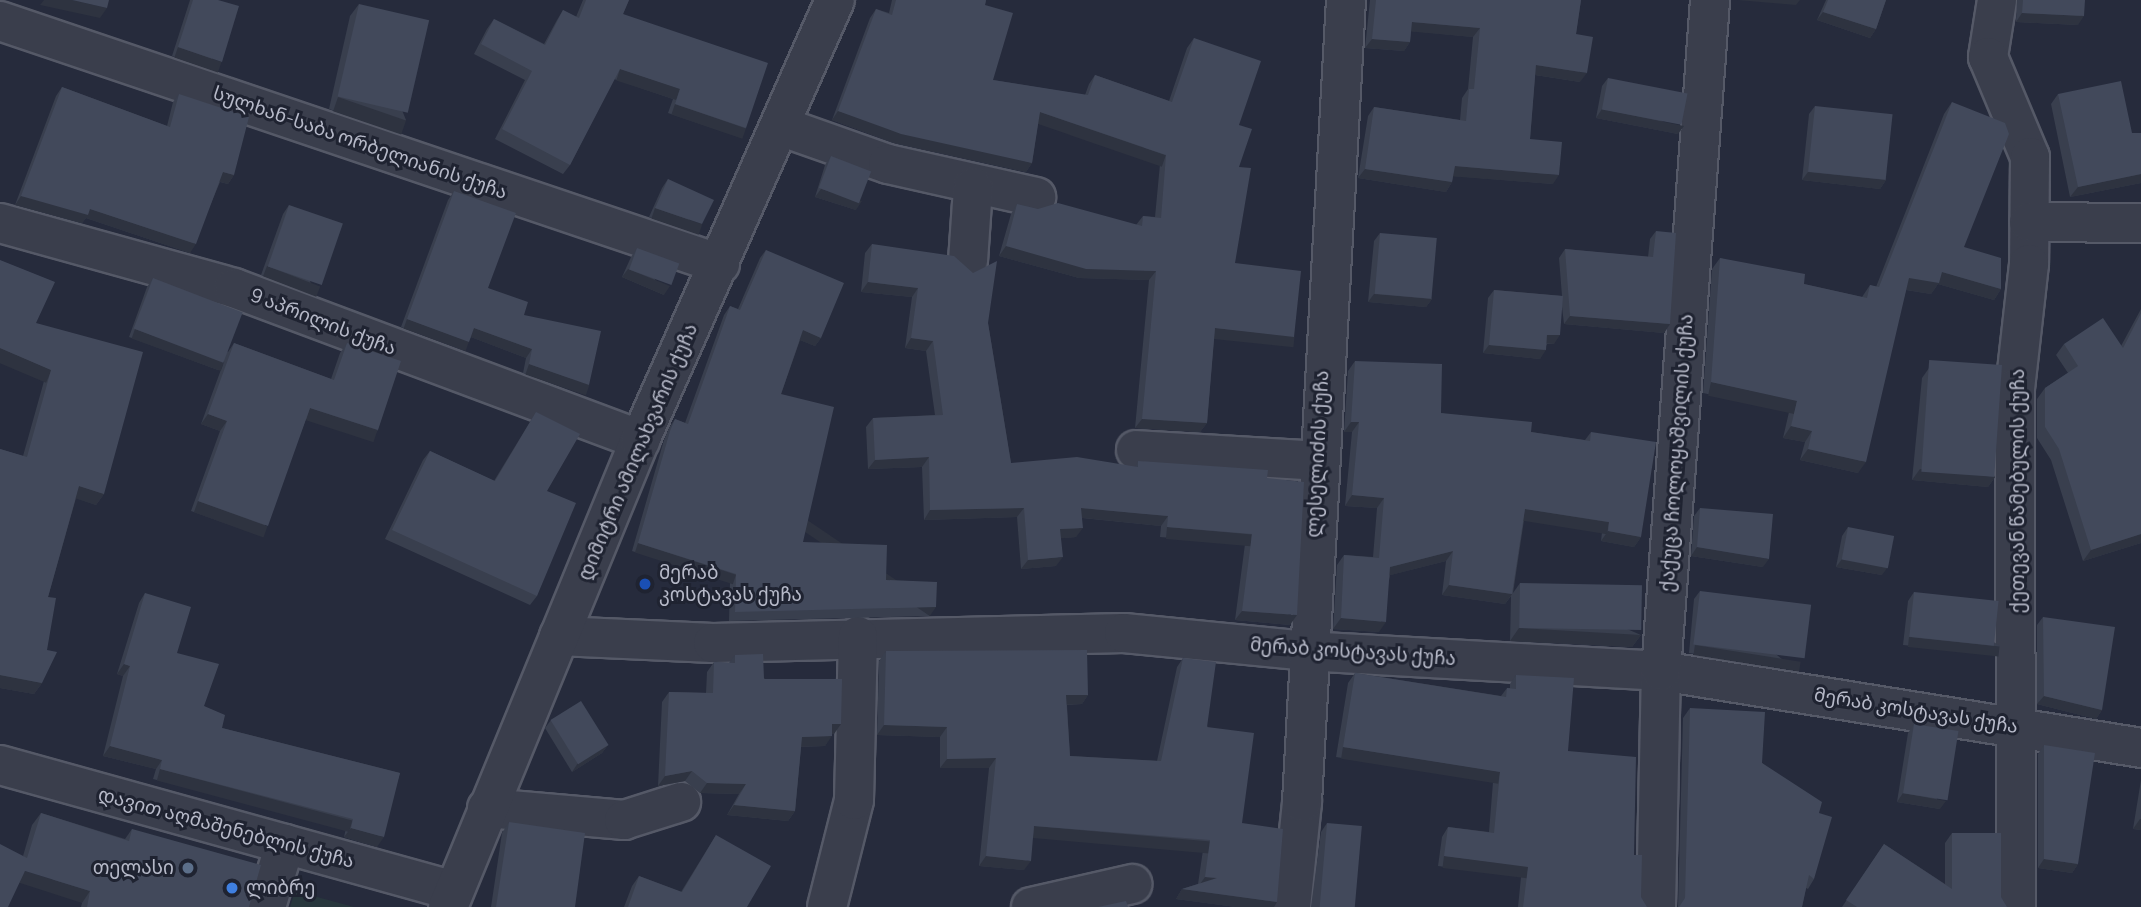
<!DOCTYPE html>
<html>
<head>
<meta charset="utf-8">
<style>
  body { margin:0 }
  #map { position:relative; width:2141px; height:907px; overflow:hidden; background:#262b3c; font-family:Manrope,"Noto Sans Georgian",sans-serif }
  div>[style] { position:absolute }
  .green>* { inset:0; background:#28373d }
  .roads { filter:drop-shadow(2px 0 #555967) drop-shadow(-2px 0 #555967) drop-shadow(0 2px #555967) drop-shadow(0 -2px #555967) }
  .minor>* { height:38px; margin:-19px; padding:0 19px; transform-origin:19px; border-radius:19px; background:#3a3e4c }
  .wall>* { inset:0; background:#393f4e }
  .shaded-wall>* { inset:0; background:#2e3340; transform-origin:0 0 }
  .building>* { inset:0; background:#42495b; transform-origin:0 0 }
  .dots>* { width:19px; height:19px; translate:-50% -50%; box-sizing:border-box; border:4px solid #1f2331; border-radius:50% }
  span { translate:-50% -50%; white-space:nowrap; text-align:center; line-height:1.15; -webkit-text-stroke:6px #1f2331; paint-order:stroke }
  .street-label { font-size:19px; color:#b6b9c8 }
  .poi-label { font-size:19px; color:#b6b9c8 }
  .left { translate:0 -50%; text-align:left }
  .right { translate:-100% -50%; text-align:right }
</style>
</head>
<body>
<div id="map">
  <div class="green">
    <i style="clip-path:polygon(295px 891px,354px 907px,290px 907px)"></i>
  </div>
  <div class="roads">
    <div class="minor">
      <i style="left:1997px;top:0;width:58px;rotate:99deg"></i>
      <i style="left:1988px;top:57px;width:108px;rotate:67.2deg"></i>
      <i style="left:2030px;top:157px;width:107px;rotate:90.5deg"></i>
      <i style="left:2029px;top:264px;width:125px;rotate:96.4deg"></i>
      <i style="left:2015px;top:388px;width:519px;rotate:89.89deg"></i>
      <i style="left:0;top:21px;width:760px;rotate:18.65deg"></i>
      <i style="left:780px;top:126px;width:114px;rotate:19.4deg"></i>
      <i style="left:888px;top:164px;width:152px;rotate:12.6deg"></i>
      <i style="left:2029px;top:222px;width:112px;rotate:0.5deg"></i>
      <i style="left:0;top:223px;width:243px;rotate:15.5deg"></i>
      <i style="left:234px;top:288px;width:434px;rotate:20.5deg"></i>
      <i style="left:968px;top:261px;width:74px;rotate:-86.1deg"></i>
      <i style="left:1136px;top:450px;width:183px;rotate:3.4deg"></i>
      <i style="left:559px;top:636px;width:154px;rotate:2.6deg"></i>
      <i style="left:713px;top:643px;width:411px;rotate:-1.4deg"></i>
      <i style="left:1124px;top:633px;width:183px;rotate:5.6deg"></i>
      <i style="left:1306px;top:651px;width:356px;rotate:3.2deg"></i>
      <i style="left:1661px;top:671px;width:486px;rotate:9.1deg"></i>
      <i style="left:0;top:765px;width:469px;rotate:15.5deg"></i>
      <i style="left:487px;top:808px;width:138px;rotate:5deg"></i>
      <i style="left:624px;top:820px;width:60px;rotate:-17.5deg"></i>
      <i style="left:266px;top:907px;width:66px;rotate:-73.2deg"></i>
      <i style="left:448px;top:907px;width:505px;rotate:-67.65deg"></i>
      <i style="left:640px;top:440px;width:481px;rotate:-66.1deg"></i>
      <i style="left:827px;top:907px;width:110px;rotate:-75.8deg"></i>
      <i style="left:854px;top:800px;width:164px;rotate:-88.6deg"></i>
      <i style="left:1031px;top:907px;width:104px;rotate:-12.8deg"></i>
      <i style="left:1291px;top:907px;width:106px;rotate:-84deg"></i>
      <i style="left:1302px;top:802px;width:803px;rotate:-86.86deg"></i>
      <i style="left:1656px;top:907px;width:236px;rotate:-88.8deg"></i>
      <i style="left:1661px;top:671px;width:673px;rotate:-85.82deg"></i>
    </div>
  </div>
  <div class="wall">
    <i style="clip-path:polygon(190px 0,193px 0,216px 71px,172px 56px)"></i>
    <i style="clip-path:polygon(583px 0,629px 0,623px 14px,746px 128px,739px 137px,668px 113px,673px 99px,614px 79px,570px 165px,563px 174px,495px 139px,525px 80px,474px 54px,487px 29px,494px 19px,544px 44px,557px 20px,563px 10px,576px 17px)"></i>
    <i style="clip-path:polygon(892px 0,986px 0,985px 5px,993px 80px,1085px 95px,1089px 84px,1095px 75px,1169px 101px,1187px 48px,1194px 38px,1239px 125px,1239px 167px,1235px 263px,1287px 346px,1214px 338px,1207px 423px,1200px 432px,1135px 428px,1149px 280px,1079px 278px,999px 256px,1011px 214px,1017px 204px,1038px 209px,1136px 225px,1143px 216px,1155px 217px,1160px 164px,1038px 123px,1032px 163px,1026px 172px,894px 143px,832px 120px,870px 18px,876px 9px,889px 13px)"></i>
    <i style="clip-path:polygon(1370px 0,1581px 0,1576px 34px,1580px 82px,1535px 75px,1530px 139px,1553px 184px,1453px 176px,1452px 182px,1446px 192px,1358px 178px,1368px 116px,1374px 107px,1460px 120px,1462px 98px,1468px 89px,1473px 37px,1411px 31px,1410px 42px,1404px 51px,1365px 48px)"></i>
    <i style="clip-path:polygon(1826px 0,1886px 0,1876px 29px,1870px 38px,1817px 20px)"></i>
    <i style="clip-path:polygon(2017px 0,2085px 0,2078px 25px,2016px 22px)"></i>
    <i style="clip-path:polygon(359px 4px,406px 120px,397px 132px,329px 109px,350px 16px)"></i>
    <i style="clip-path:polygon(1608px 78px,1678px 134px,1596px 118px,1602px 86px)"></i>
    <i style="clip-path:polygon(62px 87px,167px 126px,173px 102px,179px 94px,234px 175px,228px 184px,220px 182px,190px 253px,86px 218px,82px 223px,15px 205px,56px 96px)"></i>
    <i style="clip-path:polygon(2058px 94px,2132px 133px,2141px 133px,2141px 183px,2070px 197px,2051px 104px)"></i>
    <i style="clip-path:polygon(1952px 102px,1964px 247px,2001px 289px,1994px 300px,1938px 284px,1931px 294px,1906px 290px,1858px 473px,1800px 460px,1805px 442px,1783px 438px,1789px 412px,1703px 393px,1712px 269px,1720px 258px,1804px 284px,1862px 297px,1870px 285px,1876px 287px,1944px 114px)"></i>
    <i style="clip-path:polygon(1815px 106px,1886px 180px,1880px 189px,1802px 180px,1809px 114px)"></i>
    <i style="clip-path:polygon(831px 156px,856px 210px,815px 197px,825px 165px)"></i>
    <i style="clip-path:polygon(668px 179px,696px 233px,649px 217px,662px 188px)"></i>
    <i style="clip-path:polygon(454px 191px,488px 288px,524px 315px,583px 394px,523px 373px,526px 358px,471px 337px,463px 350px,401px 327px,448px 200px)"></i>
    <i style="clip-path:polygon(289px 205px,314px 295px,261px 275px,283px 214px)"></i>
    <i style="clip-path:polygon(1656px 231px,1670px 324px,1664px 333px,1564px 324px,1562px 307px,1554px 344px,1547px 344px,1540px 359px,1483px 353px,1488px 298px,1494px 290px,1562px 296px,1559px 258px,1565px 249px,1648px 257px,1650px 239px)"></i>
    <i style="clip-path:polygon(1380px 233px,1432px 299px,1426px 307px,1368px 302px,1374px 241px)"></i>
    <i style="clip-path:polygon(872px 244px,988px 323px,1011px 463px,1135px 467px,1138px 461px,1267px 478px,1290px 625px,1235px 620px,1245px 544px,1160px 537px,1161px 526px,1082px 518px,1076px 537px,1061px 538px,1056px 566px,1021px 569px,1017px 517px,924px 520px,922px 467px,868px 469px,866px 427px,873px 418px,935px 415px,926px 351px,905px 348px,912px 297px,861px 292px,865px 253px)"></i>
    <i style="clip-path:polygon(637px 248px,664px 295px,622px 277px,631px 257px)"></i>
    <i style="clip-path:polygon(766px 250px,821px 338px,815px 346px,800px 340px,781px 394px,803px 542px,886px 580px,930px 616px,729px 621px,730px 582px,632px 551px,664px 440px,669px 428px,675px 419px,685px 423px,724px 315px,730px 306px,738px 309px,760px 258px)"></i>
    <i style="clip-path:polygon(0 260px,36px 323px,104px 494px,96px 505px,76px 498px,48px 597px,42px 683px,34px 694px,0 688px,0 449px,23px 456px,44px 381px,0 362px)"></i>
    <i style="clip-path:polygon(153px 278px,228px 352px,234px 343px,331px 379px,340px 353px,347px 343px,378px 430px,371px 440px,306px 419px,261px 536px,191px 511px,220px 431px,201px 424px,223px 364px,218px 370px,129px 337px,147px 287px)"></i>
    <i style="clip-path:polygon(2141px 309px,2141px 543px,2083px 561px,2051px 460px,2037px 438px,2037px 399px,2045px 388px,2068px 373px,2056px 355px,2064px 344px,2121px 346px)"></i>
    <i style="clip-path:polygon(1355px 361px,1441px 413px,1531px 432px,1585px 440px,1591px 432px,1641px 537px,1634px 547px,1601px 541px,1602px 532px,1524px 520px,1513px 593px,1520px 583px,1641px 635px,1632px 647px,1510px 641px,1511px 596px,1505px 604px,1442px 595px,1446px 561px,1390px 575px,1379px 632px,1333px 629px,1337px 565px,1344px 555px,1373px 557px,1377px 508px,1345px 506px,1352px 432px,1344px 432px,1348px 371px)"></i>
    <i style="clip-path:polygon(1929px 368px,1995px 477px,1988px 487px,1912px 480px,1922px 378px)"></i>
    <i style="clip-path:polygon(536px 412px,547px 491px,537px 596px,530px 605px,385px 539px,423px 460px,430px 451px,494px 481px)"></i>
    <i style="clip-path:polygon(1700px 508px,1763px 567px,1691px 556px,1694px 516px)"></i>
    <i style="clip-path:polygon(1848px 527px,1882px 575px,1836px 567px,1842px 536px)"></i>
    <i style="clip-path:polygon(1700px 591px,1795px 670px,1689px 653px,1694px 599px)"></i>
    <i style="clip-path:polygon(1914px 592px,2000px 646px,1994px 654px,1903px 645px,1908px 601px)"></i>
    <i style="clip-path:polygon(145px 593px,204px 706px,222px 728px,400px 773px,377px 847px,344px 837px,346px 828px,153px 779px,156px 769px,103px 756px,123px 676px,117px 674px,139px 603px)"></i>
    <i style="clip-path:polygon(2043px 617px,2102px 710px,2096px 719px,2037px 704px,2037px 625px)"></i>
    <i style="clip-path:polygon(886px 651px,1088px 695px,1082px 704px,1067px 705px,1070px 756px,1157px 761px,1177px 667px,1183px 658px,1242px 823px,1277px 902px,1274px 907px,1236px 907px,1176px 899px,1182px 889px,1198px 884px,1203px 850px,1033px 837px,1024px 870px,979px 866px,989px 768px,940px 768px,940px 737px,877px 735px,879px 661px)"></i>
    <i style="clip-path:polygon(735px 655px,834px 734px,832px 734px,825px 746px,801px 747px,795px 811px,788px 821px,727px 815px,739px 794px,700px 793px,685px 781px,658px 786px,662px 702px,669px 692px,706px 693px,707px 672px,714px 662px,729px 663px)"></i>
    <i style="clip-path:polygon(1355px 673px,1501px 696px,1507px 688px,1510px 688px,1510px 684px,1516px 675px,1568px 751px,1634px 855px,1641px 897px,1647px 907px,1518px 907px,1521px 877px,1438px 866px,1442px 837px,1448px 827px,1489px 832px,1493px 782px,1336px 757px,1348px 683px)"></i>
    <i style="clip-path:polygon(1690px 708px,1762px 763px,1819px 813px,1814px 879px,1808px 889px,1806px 888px,1802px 907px,1678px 907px,1683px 718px)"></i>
    <i style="clip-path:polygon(551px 720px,608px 745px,602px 753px,572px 772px,545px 728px)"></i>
    <i style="clip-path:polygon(1914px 724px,1940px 809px,1897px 802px,1908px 733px)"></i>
    <i style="clip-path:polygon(2044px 745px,2078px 864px,2072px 873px,2038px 868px,2038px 754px)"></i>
    <i style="clip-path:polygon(2141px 780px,2141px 830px,2133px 829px)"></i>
    <i style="clip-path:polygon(41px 813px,125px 839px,132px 829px,249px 907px,81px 907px,82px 903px,23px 856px,32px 825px)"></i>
    <i style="clip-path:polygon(509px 822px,575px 907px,491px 907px,502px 833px)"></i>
    <i style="clip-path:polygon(1327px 823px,1354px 907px,1311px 907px,1321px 832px)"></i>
    <i style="clip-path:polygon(1952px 833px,2001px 897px,2007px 907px,1842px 907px,1884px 844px,1945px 884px,1945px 843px)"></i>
    <i style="clip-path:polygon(716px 835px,747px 907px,624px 907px,632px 886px,639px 876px,681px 892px)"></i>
  </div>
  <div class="shaded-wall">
    <i style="clip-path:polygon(44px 0,72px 0,107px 8px,100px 18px,40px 5px)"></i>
    <i style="clip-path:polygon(1737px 0,1800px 0,1796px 5px)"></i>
    <i style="clip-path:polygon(1823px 12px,1876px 29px,1870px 38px,1817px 20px)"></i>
    <i style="clip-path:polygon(2022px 13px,2084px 16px,2078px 25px,2016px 22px)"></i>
    <i style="clip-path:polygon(1412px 22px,1480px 28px,1473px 37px,1405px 31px)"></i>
    <i style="clip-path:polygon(1372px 39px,1410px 42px,1404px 51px,1365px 48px)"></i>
    <i style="left:178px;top:47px;width:46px;height:11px;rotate:19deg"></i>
    <i style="clip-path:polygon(1536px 65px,1587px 73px,1580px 82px,1529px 74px)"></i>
    <i style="left:620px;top:69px;width:63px;height:12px;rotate:18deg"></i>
    <i style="left:338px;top:97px;width:72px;height:15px;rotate:19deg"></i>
    <i style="left:675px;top:104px;width:75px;height:11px;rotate:19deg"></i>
    <i style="clip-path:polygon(1602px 109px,1684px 126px,1678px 134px,1596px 118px)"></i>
    <i style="clip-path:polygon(838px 111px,1032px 163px,1026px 172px,894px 143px,832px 120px)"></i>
    <i style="left:1040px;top:112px;width:133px;height:12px;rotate:19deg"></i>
    <i style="clip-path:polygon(1455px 166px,1559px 175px,1553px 184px,1448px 176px)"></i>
    <i style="clip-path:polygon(1365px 169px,1452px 182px,1446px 192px,1358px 178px)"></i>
    <i style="clip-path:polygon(223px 172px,234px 175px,228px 184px,217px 181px)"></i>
    <i style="clip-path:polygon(1808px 172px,1886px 180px,1880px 189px,1802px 180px)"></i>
    <i style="clip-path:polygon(2141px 174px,2141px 183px,2070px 197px,2078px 187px)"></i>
    <i style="clip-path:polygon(821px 189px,862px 201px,856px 210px,815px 197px)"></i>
    <i style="clip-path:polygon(21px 196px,90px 209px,196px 244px,190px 253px,86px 218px,82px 223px,15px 205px)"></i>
    <i style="left:655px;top:208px;width:50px;height:11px;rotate:19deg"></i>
    <i style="clip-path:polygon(1006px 246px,1156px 271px,1149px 280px,1079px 278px,999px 256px)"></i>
    <i style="left:267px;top:266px;width:57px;height:11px;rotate:21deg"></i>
    <i style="clip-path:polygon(628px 269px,670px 286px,664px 295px,622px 277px)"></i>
    <i style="clip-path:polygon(1942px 272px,2001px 289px,1994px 300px,1938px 284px,1931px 294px,1901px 289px,1909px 278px)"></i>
    <i style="clip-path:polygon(868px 282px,918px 288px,912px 297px,861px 292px)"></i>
    <i style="clip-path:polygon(1374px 294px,1432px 299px,1426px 307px,1368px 302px)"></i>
    <i style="clip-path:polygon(1570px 316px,1670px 324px,1664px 333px,1564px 324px)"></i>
    <i style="left:407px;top:319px;width:66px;height:10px;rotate:20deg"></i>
    <i style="clip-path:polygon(474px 328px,532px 349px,526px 358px,468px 336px)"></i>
    <i style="left:1215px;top:328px;width:80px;height:11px;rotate:6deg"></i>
    <i style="left:135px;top:329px;width:95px;height:10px;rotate:20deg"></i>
    <i style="clip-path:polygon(803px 330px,821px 338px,815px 346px,797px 339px)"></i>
    <i style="clip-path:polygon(1547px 335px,1560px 335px,1554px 344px,1541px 343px)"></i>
    <i style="clip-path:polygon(911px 338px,933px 341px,926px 351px,905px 348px)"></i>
    <i style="clip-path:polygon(1489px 345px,1546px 350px,1540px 359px,1483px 353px)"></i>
    <i style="left:0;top:348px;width:56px;height:14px;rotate:23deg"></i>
    <i style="left:529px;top:364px;width:64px;height:11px;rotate:19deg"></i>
    <i style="left:1711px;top:382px;width:88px;height:14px;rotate:12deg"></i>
    <i style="left:310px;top:408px;width:71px;height:13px;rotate:18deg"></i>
    <i style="clip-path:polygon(208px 414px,227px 421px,220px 431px,201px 424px)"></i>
    <i style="clip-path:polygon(1142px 419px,1207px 423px,1200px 432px,1135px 428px)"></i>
    <i style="clip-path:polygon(1351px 422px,1359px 422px,1352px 432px,1344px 432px)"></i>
    <i style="clip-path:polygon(1791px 426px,1812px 431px,1805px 442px,1783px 438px)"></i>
    <i style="clip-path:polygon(1808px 449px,1866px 462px,1858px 473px,1800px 460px)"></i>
    <i style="clip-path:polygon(929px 457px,922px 467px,868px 469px,875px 460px)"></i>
    <i style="clip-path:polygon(1920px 469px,1995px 477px,1988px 487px,1912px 480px)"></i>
    <i style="clip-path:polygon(79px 486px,104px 494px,96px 505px,71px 497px)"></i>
    <i style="clip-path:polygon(1352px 495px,1384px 498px,1377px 508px,1345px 506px)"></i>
    <i style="left:198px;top:501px;width:74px;height:12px;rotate:20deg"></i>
    <i style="clip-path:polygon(1024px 508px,1017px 517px,924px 520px,930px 510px)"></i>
    <i style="clip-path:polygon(1081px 508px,1168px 516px,1161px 526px,1074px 517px)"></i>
    <i style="left:1525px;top:509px;width:85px;height:12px;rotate:9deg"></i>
    <i style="left:1167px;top:527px;width:85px;height:12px;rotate:5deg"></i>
    <i style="clip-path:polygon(1083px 528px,1076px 537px,1053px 539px,1060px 529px)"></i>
    <i style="clip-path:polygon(1608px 531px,1641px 537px,1634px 547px,1601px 541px)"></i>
    <i style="clip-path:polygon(2141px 534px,2141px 543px,2083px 561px,2091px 550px)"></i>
    <i style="left:638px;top:543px;width:103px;height:10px;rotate:18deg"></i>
    <i style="clip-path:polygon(1697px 547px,1769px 559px,1763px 567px,1691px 556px)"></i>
    <i style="clip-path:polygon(1453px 551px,1446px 561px,1383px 577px,1390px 567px)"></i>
    <i style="clip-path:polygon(1063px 557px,1056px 566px,1021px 569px,1028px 560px)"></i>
    <i style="clip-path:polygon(1842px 559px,1888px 567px,1882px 575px,1836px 567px)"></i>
    <i style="clip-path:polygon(1449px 585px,1512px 594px,1505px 604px,1442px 595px)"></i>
    <i style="left:936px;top:607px;width:11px;height:201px;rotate:124deg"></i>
    <i style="clip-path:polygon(1242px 611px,1297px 615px,1290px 625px,1235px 620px)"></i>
    <i style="clip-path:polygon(1341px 618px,1386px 622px,1379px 632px,1333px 629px)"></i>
    <i style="clip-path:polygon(1519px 628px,1641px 635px,1632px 647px,1510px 641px)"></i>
    <i style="left:1909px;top:637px;width:91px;height:10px;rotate:6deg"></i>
    <i style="left:1695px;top:645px;width:107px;height:10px;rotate:9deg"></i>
    <i style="clip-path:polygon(124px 664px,130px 666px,123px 676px,117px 674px)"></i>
    <i style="clip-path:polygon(0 675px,42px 683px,34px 694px,0 688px)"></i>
    <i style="clip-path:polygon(1066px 695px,1088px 695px,1082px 704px,1059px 705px)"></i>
    <i style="clip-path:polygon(2044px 696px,2102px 710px,2096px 719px,2037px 704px)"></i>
    <i style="clip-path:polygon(832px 724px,841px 724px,834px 734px,825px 734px)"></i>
    <i style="clip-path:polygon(884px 725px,947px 727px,940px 737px,877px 735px)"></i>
    <i style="clip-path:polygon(832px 736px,825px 746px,795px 747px,802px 737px)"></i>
    <i style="clip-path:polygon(608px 745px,602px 753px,572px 772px,578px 763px)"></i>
    <i style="clip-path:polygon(110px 746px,162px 760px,156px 769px,103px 756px)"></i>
    <i style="left:1343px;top:747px;width:159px;height:12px;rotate:9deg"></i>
    <i style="clip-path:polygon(996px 758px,989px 768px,940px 768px,947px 759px)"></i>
    <i style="left:160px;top:769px;width:199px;height:12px;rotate:15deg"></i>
    <i style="clip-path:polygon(692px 771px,685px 781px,658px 786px,665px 776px)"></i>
    <i style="clip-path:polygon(707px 783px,746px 784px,739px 794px,700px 793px)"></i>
    <i style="clip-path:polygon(1903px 793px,1946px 801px,1940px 809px,1897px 802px)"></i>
    <i style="clip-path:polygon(734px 805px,795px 811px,788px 821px,727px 815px)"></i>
    <i style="clip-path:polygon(2140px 819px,2141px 819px,2141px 830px,2133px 829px)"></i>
    <i style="left:1034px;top:826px;width:177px;height:12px;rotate:5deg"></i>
    <i style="clip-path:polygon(351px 828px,384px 837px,377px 847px,344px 837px)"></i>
    <i style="clip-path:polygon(986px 856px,1031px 861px,1024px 870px,979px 866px)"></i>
    <i style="left:1444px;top:856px;width:85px;height:12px;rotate:7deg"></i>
    <i style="clip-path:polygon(2044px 859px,2078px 864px,2072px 873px,2038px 868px)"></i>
    <i style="clip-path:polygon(25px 871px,90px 891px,82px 903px,17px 882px)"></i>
    <i style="clip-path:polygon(1205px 877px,1217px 878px,1198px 887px)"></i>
    <i style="clip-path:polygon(1182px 889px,1277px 902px,1274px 907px,1236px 907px,1176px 899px)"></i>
  </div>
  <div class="building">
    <i style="clip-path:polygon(72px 0,109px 0,107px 8px)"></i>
    <i style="clip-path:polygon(193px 0,218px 0,239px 6px,222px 62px,178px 47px)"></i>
    <i style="clip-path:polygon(586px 0,629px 0,623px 14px,768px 63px,746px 128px,675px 104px,680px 89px,620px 69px,570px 165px,502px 129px,532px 71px,481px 44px,494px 19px,545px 45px,563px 10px,579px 18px)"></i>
    <i style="clip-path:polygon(896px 0,986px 0,985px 5px,1013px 13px,993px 80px,1088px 95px,1095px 75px,1172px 102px,1194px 38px,1261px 61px,1239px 125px,1252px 129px,1239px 167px,1251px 168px,1235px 263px,1301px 271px,1294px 337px,1215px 328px,1207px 423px,1142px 419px,1156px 271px,1086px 269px,1006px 246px,1017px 204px,1038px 209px,1058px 203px,1142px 226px,1143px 216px,1161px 218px,1166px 155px,1040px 112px,1032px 163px,901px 134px,838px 111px,876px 9px,892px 15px)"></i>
    <i style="clip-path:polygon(1376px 0,1581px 0,1576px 34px,1593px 37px,1587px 73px,1536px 65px,1530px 139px,1562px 142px,1559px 175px,1455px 166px,1452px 182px,1365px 169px,1374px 107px,1466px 121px,1469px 89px,1474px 89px,1480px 28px,1412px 22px,1410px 42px,1372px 39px)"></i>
    <i style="clip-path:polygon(1828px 0,1886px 0,1876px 29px,1823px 12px)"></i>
    <i style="clip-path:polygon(2023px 0,2085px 0,2084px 16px,2022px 13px)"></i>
    <i style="left:359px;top:4px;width:72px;height:95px;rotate:13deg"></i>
    <i style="left:1608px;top:78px;width:81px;height:32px;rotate:11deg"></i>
    <i style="clip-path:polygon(2121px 81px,2132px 133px,2141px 133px,2141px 174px,2078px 187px,2058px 94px)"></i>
    <i style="clip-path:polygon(62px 87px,170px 127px,179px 94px,249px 117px,234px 175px,223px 172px,196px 244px,90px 209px,88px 215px,21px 196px)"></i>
    <i style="clip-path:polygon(1952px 102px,2005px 123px,2009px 134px,1964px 247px,2001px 258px,2001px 289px,1942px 272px,1939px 283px,1909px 278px,1866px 462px,1808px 449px,1812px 431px,1791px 426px,1797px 401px,1711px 382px,1720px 258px,1805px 274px,1804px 284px,1867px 298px,1870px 285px,1879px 287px)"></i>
    <i style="left:1815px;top:106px;width:78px;height:66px;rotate:6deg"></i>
    <i style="left:831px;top:156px;width:43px;height:34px;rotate:21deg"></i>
    <i style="clip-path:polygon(668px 179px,714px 200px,702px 224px,655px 208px)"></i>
    <i style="clip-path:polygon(454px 191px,516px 213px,488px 288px,528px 302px,524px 315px,601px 331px,589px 385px,529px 364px,532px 349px,474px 328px,469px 342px,407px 319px)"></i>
    <i style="left:289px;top:205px;width:57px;height:65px;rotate:19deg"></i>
    <i style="clip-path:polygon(1656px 231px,1676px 233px,1670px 324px,1570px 316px,1565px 249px,1653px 257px)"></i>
    <i style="left:1380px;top:233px;width:57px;height:61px;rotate:5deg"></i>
    <i style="clip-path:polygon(872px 244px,954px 256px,973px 273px,997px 261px,988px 323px,1011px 463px,1077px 457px,1138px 467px,1138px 461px,1268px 470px,1267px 478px,1304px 482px,1297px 615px,1242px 611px,1252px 534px,1167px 527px,1168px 516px,1081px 508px,1083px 528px,1060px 529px,1063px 557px,1028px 560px,1024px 508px,930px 510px,929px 457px,875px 460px,873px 418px,943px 415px,933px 341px,911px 338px,918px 288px,868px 282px)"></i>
    <i style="left:637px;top:248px;width:45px;height:23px;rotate:20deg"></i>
    <i style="clip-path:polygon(766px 250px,844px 283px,821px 338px,803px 330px,781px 394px,834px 407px,803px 542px,887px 545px,886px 580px,937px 582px,936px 607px,735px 612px,736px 574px,638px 543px,670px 431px,675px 419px,688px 424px,730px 306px,740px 310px)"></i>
    <i style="clip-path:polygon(0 260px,55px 282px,36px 323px,143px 352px,104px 494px,79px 486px,48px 597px,56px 598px,47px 650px,57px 652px,42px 683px,0 675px,0 449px,27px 457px,51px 370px,0 348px)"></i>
    <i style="left:153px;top:278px;width:96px;height:54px;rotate:21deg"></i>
    <i style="clip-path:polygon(1494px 290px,1563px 296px,1560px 335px,1547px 335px,1546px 350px,1489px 345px)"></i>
    <i style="clip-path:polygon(2141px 313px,2141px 534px,2091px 550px,2059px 449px,2045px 427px,2045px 388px,2078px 366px,2064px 344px,2103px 318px,2123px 348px)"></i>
    <i style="clip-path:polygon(234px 343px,334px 380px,347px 343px,401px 361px,378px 430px,310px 408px,268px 526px,198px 501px,227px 421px,208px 414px)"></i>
    <i style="clip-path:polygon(1355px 361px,1442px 364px,1441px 413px,1532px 422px,1531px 432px,1590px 441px,1591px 432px,1656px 442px,1641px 537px,1608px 531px,1609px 522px,1525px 509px,1512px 594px,1449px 585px,1453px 551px,1390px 567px,1386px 622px,1341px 618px,1344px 555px,1379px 558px,1384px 498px,1352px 495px,1359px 422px,1351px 422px)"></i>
    <i style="left:2002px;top:365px;width:112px;height:73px;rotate:94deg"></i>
    <i style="clip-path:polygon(536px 412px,580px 434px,547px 491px,576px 503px,537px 596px,392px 530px,430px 451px,495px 481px)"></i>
    <i style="clip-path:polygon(1700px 508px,1773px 514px,1769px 559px,1697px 547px)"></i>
    <i style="left:1848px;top:527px;width:47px;height:33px;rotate:11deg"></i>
    <i style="left:1520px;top:583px;width:122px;height:45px;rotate:1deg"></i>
    <i style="left:1700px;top:591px;width:112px;height:54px;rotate:7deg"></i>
    <i style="left:1914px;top:592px;width:85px;height:45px;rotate:6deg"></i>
    <i style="clip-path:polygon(145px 593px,191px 607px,177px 653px,219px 664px,204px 706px,225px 715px,222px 728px,400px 773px,384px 837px,351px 828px,353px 819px,160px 769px,162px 760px,110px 746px,130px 666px,124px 664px)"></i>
    <i style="clip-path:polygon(2043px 617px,2115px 627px,2102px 710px,2044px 696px)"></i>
    <i style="clip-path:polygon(1087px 650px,1088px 695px,1066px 695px,1070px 756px,1161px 761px,1183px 658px,1216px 662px,1207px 727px,1254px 733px,1242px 823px,1283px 829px,1277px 902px,1182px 889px,1217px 878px,1205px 877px,1210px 840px,1034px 826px,1031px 861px,986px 856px,996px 758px,947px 759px,947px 727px,884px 725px,886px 651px)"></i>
    <i style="clip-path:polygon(763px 654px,764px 679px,842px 679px,841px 724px,832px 724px,832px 736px,802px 737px,795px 811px,734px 805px,746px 784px,707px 783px,692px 771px,665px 776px,669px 692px,713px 693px,714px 662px,735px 663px,735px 655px)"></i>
    <i style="clip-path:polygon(1355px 673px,1506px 697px,1507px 688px,1516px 689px,1516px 675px,1574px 678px,1568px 751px,1636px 757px,1634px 855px,1642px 855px,1641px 897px,1647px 907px,1523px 907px,1528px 867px,1444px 856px,1448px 827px,1494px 833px,1500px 772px,1343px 747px)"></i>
    <i style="left:581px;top:701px;width:52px;height:36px;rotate:58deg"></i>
    <i style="clip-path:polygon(1690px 708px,1765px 712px,1762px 763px,1822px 802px,1819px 813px,1832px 817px,1814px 879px,1809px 875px,1802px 907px,1679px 907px,1685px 898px)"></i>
    <i style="left:1914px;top:724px;width:45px;height:70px;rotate:9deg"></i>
    <i style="clip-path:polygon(2044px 745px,2095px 753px,2078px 864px,2044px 859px)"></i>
    <i style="clip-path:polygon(41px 813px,129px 841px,132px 829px,261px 865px,249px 907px,87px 907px,90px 891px,25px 871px,8px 907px,0 907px,0 844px,27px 858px)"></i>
    <i style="clip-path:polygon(509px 822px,585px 833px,575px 907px,496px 907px)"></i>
    <i style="left:1327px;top:823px;width:35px;height:85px;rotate:5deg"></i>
    <i style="clip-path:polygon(1952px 833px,2001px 833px,2001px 897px,2007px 907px,1857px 907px,1846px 900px,1884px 844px,1952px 889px)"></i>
    <i style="clip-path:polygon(716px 835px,771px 866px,747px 907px,628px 907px,639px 876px,682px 892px)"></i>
    <i style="clip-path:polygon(1126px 901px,1128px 907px,1098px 907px)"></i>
  </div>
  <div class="dots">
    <i style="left:645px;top:584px;background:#1a4fb4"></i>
    <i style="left:188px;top:868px;background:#5c6f8a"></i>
    <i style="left:232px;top:888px;background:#3f7fe0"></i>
  </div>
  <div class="street-label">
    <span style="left:360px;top:143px;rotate:19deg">სულხან-საბა ორბელიანის ქუჩა</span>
    <span style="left:323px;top:322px;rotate:21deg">9 აპრილის ქუჩა</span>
    <span style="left:638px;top:452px;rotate:-67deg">დიმიტრი ამილახვარის ქუჩა</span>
    <span style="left:1677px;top:453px;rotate:-86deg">ქაქუცა ჩოლოყაშვილის ქუჩა</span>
    <span style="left:1318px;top:454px;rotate:-87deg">ლესელიძის ქუჩა</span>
    <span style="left:2018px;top:491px;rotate:-90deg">ქეთევან წამებულის ქუჩა</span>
    <span style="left:1353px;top:652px;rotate:4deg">მერაბ კოსტავას ქუჩა</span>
    <span style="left:1916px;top:711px;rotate:9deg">მერაბ კოსტავას ქუჩა</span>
    <span style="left:226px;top:828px;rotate:15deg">დავით აღმაშენებლის ქუჩა</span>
  </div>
  <div class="poi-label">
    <span class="left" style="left:659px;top:584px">მერაბ<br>კოსტავას ქუჩა</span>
    <span class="right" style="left:174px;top:868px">თელასი</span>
    <span class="left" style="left:246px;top:888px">ლიბრე</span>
  </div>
</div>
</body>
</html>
